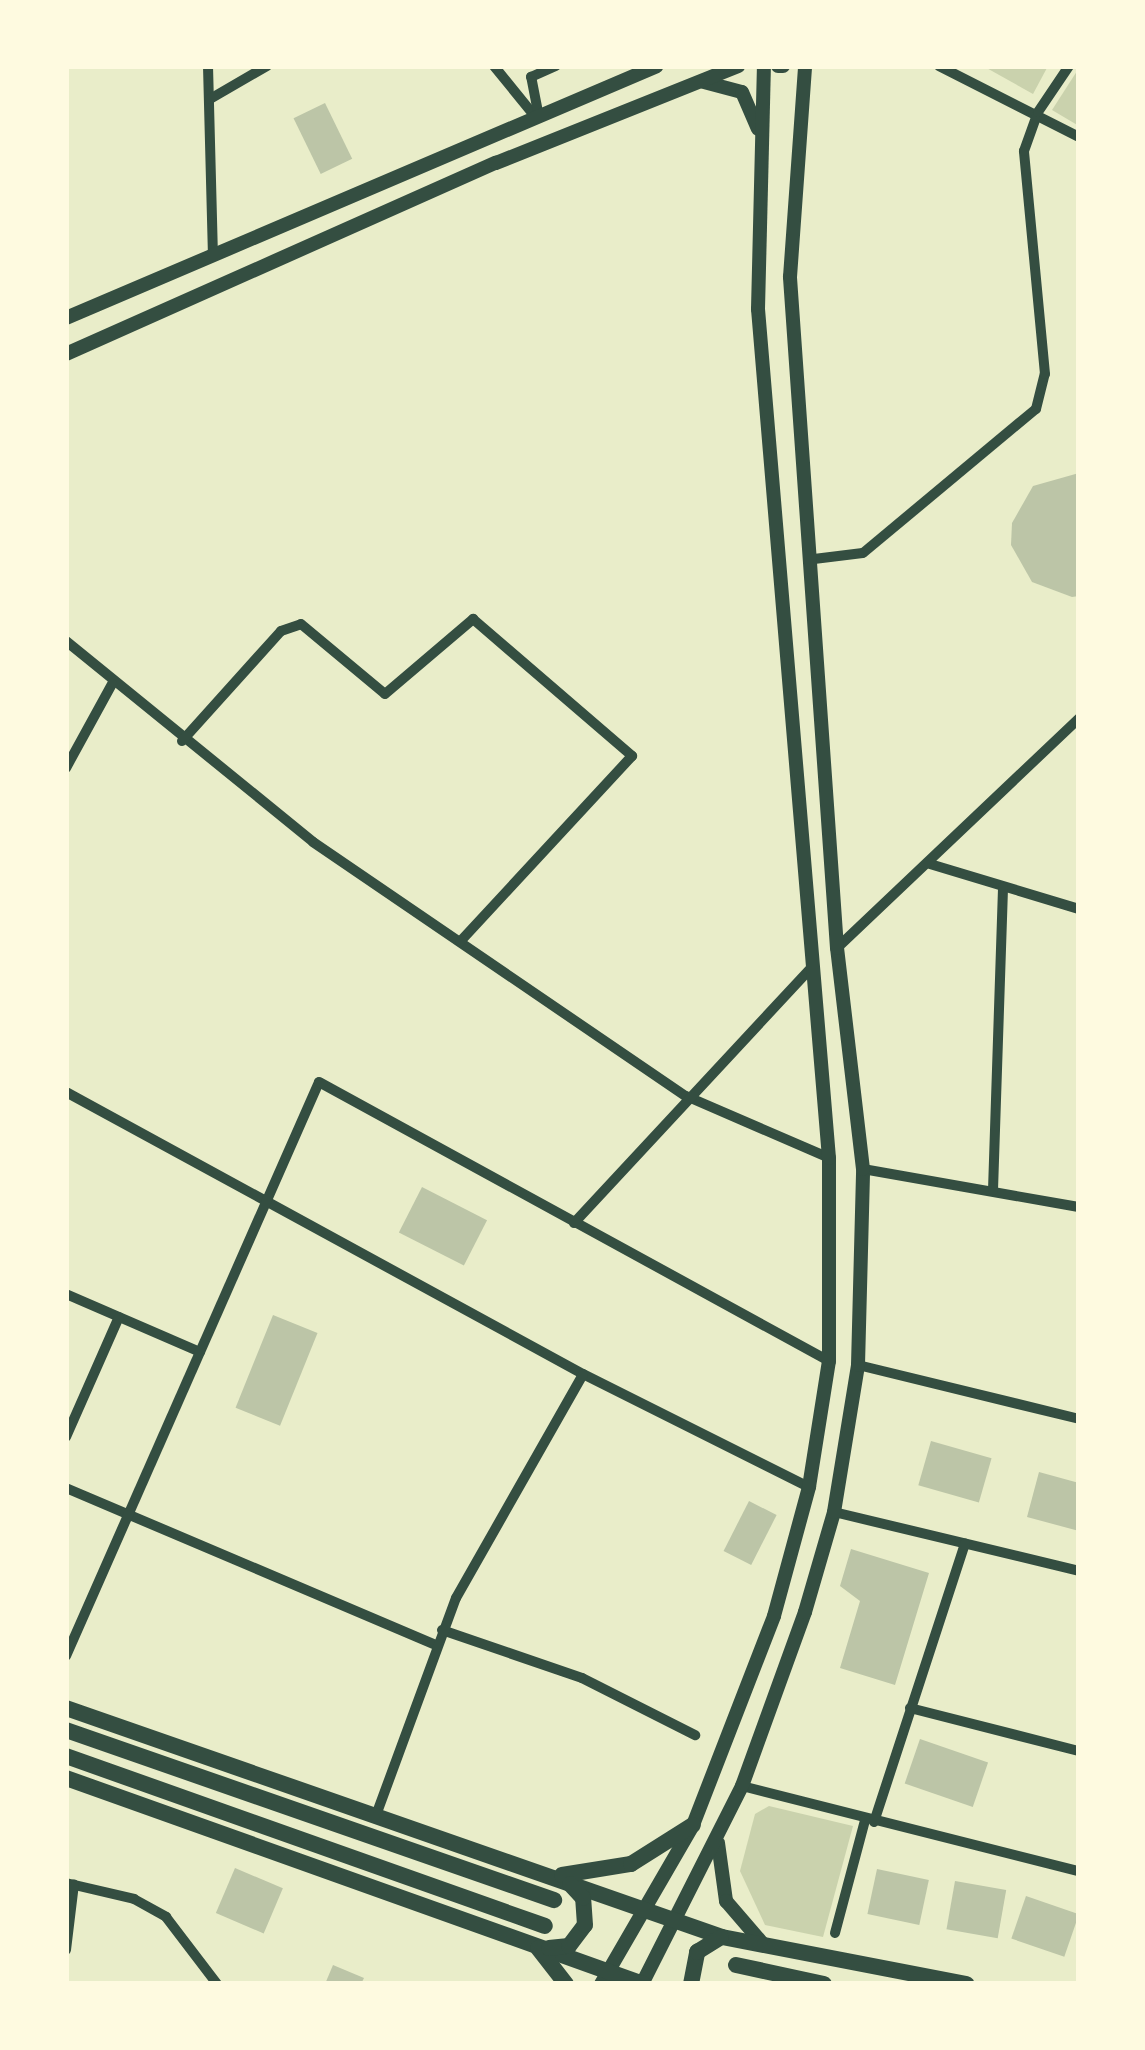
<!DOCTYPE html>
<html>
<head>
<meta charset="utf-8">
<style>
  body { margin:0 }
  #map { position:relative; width:1145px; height:2050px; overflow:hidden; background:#e9edc9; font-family:"PT Sans",sans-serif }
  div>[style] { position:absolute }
  .green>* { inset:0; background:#cad2ad }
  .building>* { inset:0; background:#bcc5a7; transform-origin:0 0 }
  .minor>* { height:10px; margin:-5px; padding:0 5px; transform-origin:5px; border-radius:5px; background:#344e41 }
  .tertiary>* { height:14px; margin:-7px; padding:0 7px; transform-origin:7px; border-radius:7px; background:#344e41 }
  .primary>* { height:16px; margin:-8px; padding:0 8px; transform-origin:8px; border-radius:8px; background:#344e41 }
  span { translate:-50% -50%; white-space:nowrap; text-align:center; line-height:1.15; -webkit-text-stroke:10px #fefae0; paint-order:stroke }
  .frame { position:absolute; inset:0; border:69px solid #fefae0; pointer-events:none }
</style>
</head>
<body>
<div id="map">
  <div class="green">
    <i style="clip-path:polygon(983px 66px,1048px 66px,1033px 94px)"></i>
    <i style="clip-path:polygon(1079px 68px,1079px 126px,1052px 110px)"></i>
    <i style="clip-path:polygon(769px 1806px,853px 1826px,823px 1937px,765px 1925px,740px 1871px,755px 1814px)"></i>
  </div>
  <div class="building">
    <i style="left:325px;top:103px;width:62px;height:35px;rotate:64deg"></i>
    <i style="clip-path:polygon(1079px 473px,1079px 596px,1072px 597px,1032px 582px,1011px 545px,1012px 523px,1033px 486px)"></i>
    <i style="left:422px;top:1187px;width:73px;height:51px;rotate:27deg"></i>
    <i style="left:273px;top:1315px;width:48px;height:100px;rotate:22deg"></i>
    <i style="left:931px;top:1441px;width:63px;height:46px;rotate:16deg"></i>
    <i style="clip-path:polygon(1039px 1472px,1079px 1483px,1079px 1531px,1027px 1517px)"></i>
    <i style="left:749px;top:1501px;width:31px;height:56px;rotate:27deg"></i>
    <i style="clip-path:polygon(851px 1549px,929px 1573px,895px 1685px,840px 1668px,860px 1601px,840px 1586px)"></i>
    <i style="left:920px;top:1739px;width:72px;height:47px;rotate:19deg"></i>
    <i style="left:235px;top:1868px;width:52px;height:49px;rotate:23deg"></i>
    <i style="left:877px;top:1869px;width:53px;height:46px;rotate:12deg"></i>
    <i style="left:955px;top:1881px;width:52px;height:49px;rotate:10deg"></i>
    <i style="left:1026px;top:1896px;width:56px;height:45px;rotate:19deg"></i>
    <i style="clip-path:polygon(333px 1965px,364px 1978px,361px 1984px,325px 1984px)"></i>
  </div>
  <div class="minor">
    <i style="left:208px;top:66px;width:187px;rotate:88.5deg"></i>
    <i style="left:494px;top:66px;width:62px;rotate:50.9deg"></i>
    <i style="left:939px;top:66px;width:157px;rotate:26.9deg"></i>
    <i style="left:210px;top:99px;width:66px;rotate:-30.1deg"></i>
    <i style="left:538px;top:112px;width:36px;rotate:-101deg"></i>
    <i style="left:531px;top:77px;width:27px;rotate:-24deg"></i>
    <i style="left:814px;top:559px;width:49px;rotate:-7deg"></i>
    <i style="left:863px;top:553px;width:225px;rotate:-39.8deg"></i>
    <i style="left:1036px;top:409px;width:36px;rotate:-76deg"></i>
    <i style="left:1045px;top:374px;width:224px;rotate:-95.4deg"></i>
    <i style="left:1024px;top:151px;width:41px;rotate:-70.3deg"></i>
    <i style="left:1038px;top:112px;width:55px;rotate:-56deg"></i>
    <i style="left:66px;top:641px;width:318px;rotate:39.1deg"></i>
    <i style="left:313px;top:842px;width:451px;rotate:34.3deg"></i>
    <i style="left:686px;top:1096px;width:156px;rotate:23.4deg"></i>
    <i style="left:182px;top:741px;width:148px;rotate:-48deg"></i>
    <i style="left:281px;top:631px;width:21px;rotate:-19deg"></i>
    <i style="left:301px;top:624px;width:109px;rotate:39.8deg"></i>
    <i style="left:385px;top:694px;width:116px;rotate:-40.4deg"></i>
    <i style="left:473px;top:619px;width:210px;rotate:40.7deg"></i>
    <i style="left:632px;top:756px;width:253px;rotate:132.8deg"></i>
    <i style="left:66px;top:768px;width:96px;rotate:-61.3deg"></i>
    <i style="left:930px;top:864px;width:156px;rotate:16.8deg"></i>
    <i style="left:837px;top:948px;width:334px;rotate:-43.5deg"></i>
    <i style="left:66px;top:1092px;width:589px;rotate:28.61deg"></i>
    <i style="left:583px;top:1374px;width:253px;rotate:26.6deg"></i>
    <i style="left:863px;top:1169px;width:219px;rotate:10deg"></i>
    <i style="left:993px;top:1190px;width:303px;rotate:-88.1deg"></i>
    <i style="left:574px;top:1223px;width:347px;rotate:-47.1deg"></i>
    <i style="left:66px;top:1294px;width:146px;rotate:23.4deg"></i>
    <i style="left:858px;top:1365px;width:228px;rotate:13.7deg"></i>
    <i style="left:66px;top:1437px;width:131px;rotate:-66.2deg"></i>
    <i style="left:66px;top:1488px;width:402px;rotate:23deg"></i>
    <i style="left:834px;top:1512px;width:252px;rotate:13.5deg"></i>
    <i style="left:442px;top:1630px;width:148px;rotate:18.9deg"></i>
    <i style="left:582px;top:1678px;width:127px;rotate:26.8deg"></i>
    <i style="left:66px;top:1656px;width:627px;rotate:-66.21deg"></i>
    <i style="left:319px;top:1082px;width:581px;rotate:28.68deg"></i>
    <i style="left:910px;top:1708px;width:174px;rotate:14.3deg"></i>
    <i style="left:742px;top:1786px;width:348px;rotate:14.2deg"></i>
    <i style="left:375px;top:1818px;width:234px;rotate:-69.8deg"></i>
    <i style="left:456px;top:1598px;width:257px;rotate:-60.4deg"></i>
    <i style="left:874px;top:1822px;width:293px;rotate:-71.9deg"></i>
    <i style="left:66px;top:1883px;width:70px;rotate:13.2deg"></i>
    <i style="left:134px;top:1899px;width:37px;rotate:29deg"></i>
    <i style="left:166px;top:1917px;width:84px;rotate:52.7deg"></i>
    <i style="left:835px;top:1933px;width:117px;rotate:-75.1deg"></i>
    <i style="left:66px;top:1950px;width:66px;rotate:-83.1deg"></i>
  </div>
  <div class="tertiary">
    <i style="left:778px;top:66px;width:5px"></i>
    <i style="left:704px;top:82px;width:39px;rotate:15deg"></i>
    <i style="left:742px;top:92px;width:40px;rotate:66.6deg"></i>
    <i style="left:66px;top:318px;width:642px;rotate:-23.09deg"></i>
    <i style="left:66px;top:354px;width:471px;rotate:-24deg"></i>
    <i style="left:496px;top:163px;width:261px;rotate:-21.8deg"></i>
    <i style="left:718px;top:1843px;width:59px;rotate:82.1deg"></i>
    <i style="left:726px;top:1901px;width:57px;rotate:49.3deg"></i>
    <i style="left:601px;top:1984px;width:184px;rotate:-59.9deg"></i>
    <i style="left:693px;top:1825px;width:224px;rotate:-68.8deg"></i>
    <i style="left:774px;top:1616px;width:134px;rotate:-74.8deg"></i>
    <i style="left:809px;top:1487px;width:128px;rotate:-81deg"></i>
    <i style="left:829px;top:1361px;width:203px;rotate:-90deg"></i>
    <i style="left:829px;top:1158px;width:852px;rotate:-94.78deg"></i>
    <i style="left:758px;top:309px;width:243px;rotate:-88.6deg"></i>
    <i style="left:642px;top:1984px;width:222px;rotate:-63.2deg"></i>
    <i style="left:742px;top:1786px;width:185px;rotate:-70.1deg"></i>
    <i style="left:805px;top:1612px;width:104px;rotate:-73.8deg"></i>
    <i style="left:834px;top:1512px;width:149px;rotate:-80.7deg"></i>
    <i style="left:858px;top:1365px;width:196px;rotate:-88.5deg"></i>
    <i style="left:863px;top:1169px;width:223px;rotate:-96.7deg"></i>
    <i style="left:837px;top:948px;width:673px;rotate:-94.01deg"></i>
    <i style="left:790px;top:277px;width:212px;rotate:-85.9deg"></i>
  </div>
  <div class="primary">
    <i style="left:66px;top:1708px;width:695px;rotate:19.24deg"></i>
    <i style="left:722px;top:1937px;width:249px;rotate:10.9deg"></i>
    <i style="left:66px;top:1730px;width:517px;rotate:19.21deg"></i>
    <i style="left:66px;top:1756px;width:508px;rotate:19.54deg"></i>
    <i style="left:66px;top:1778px;width:613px;rotate:19.65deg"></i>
    <i style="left:562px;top:1875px;width:70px;rotate:-9.1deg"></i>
    <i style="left:631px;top:1864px;width:73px;rotate:-32.2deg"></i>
    <i style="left:538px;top:1948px;width:46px;rotate:52.1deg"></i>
    <i style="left:549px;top:1948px;width:20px;rotate:-6deg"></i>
    <i style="left:569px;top:1946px;width:26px;rotate:-53deg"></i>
    <i style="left:585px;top:1925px;width:27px;rotate:-94deg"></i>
    <i style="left:583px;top:1898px;width:19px;rotate:-133deg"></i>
    <i style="left:736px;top:1965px;width:90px;rotate:12.2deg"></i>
    <i style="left:691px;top:1984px;width:33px;rotate:-79deg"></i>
    <i style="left:697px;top:1952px;width:28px;rotate:-32deg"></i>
  </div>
  <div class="frame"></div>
</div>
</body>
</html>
